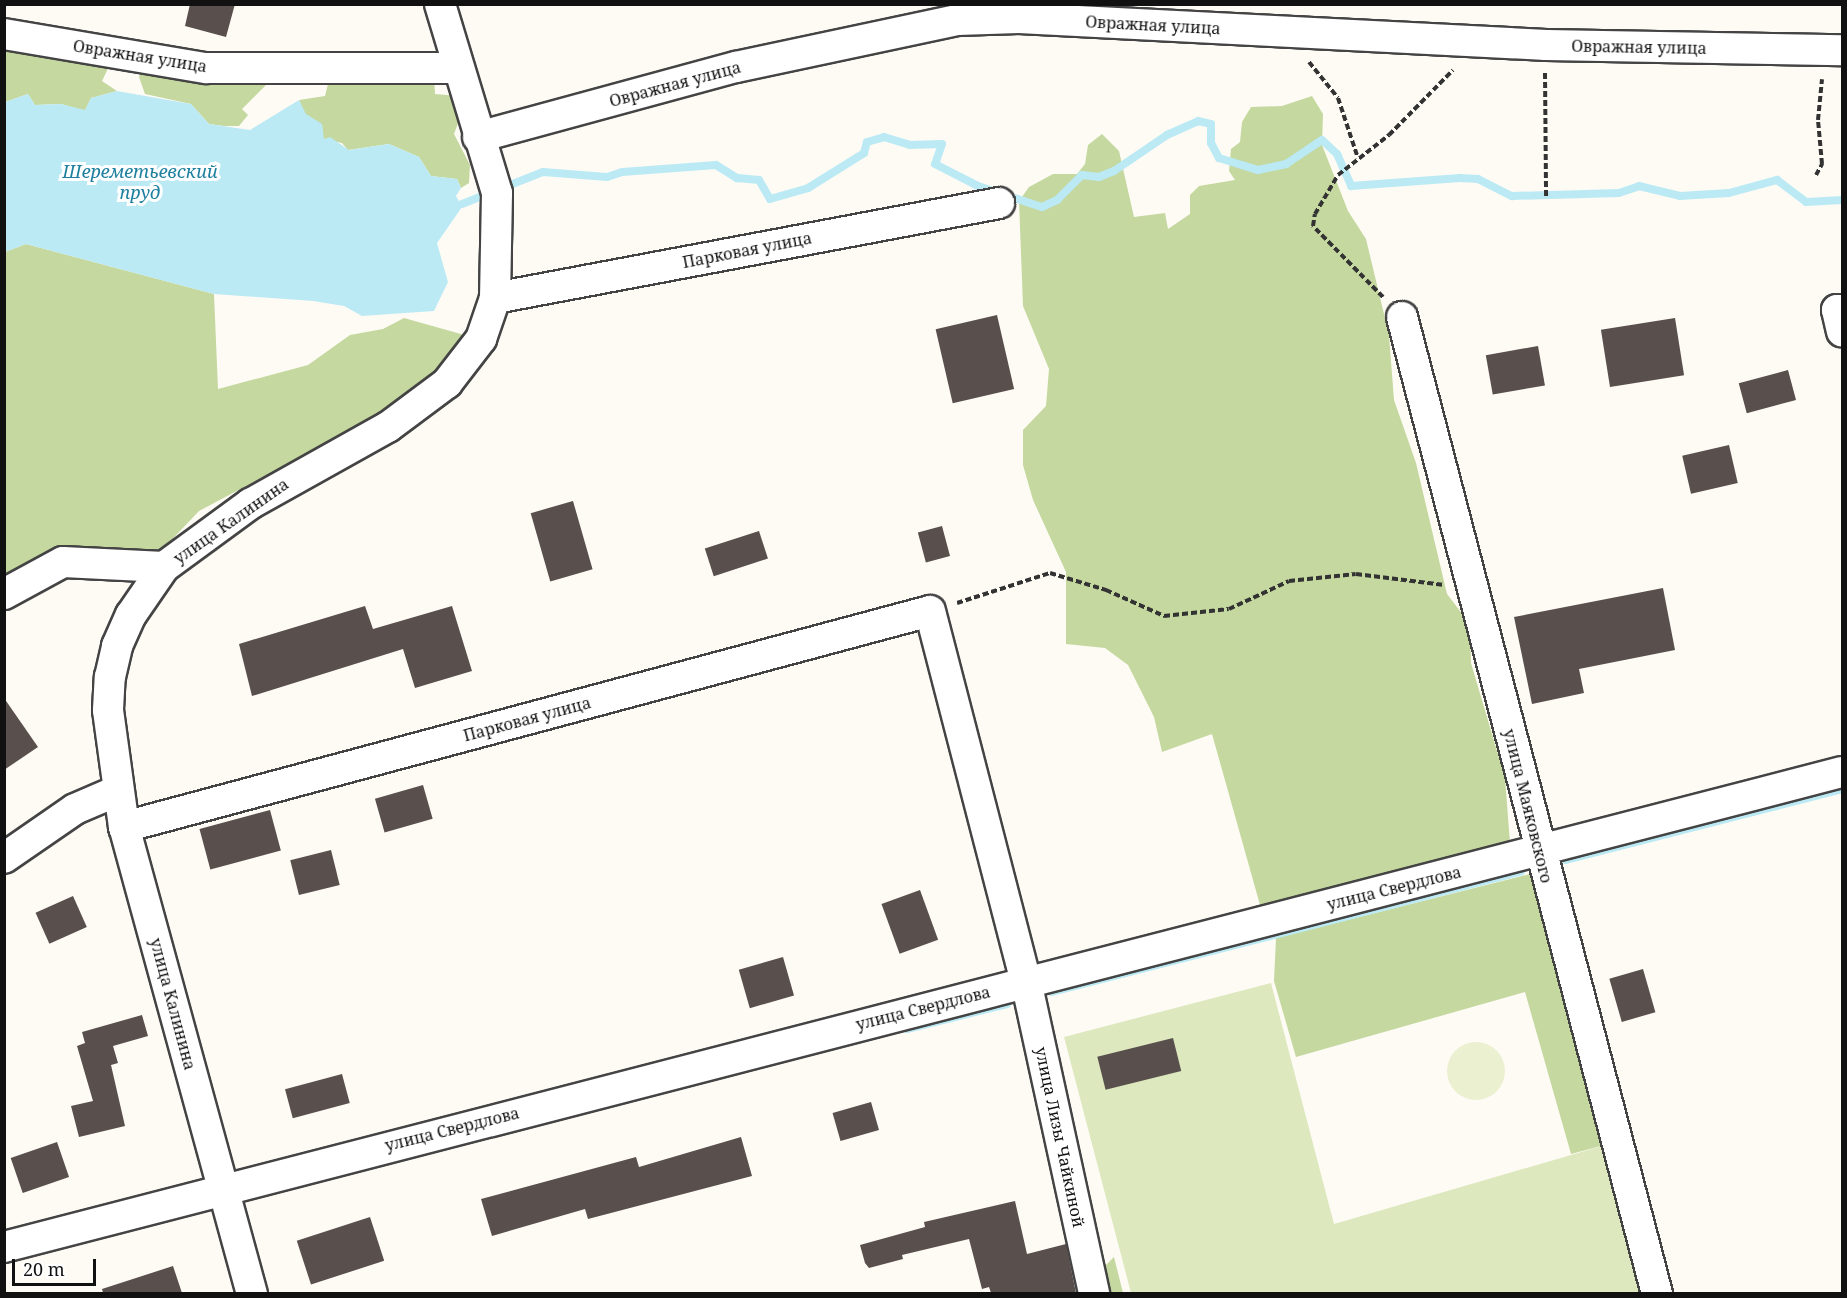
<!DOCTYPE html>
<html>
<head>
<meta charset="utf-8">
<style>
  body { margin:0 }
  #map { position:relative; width:1847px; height:1298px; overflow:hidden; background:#fefbf5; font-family:"Noto Serif",serif }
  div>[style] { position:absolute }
  .green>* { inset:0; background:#dde8bf }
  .forest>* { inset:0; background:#c4d89f }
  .pitch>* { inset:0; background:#ebf0d0 }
  .round { border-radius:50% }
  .water>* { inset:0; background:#bbeaf4 }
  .stream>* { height:8px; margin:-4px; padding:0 4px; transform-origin:4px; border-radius:4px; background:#bbeaf4 }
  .building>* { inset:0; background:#594f4d; transform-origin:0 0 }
  .path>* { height:4px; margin-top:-2px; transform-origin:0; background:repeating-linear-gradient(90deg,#333 0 6px,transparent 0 9px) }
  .roads { filter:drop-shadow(2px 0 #444) drop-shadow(-2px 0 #444) drop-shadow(0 2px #444) drop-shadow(0 -2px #444) }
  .minor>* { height:30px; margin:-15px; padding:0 15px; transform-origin:15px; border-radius:15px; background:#fff }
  span { translate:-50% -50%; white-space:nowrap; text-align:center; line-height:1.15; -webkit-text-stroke:6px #fff; paint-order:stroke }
  .street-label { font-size:16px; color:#111 }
  .water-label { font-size:18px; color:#1e809e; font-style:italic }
  .frame { position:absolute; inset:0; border:6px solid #111; pointer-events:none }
  .scale { position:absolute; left:12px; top:1259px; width:84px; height:27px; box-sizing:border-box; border:3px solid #111; border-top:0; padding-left:8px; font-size:18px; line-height:21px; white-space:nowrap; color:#111; -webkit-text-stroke:4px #fff; paint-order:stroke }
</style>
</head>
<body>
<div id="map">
  <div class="green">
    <i style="clip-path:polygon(1271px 983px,1334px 1224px,1612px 1143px,1652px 1293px,1131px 1293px,1064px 1037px)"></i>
  </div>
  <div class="forest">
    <i style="clip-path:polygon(4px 42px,112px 60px,102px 81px,117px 91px,91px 98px,85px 111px,61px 104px,35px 105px,28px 94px,5px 102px)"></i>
    <i style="clip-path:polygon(142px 69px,267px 75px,267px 84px,242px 109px,248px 115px,239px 126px,224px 126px,209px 124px,191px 104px,145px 94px,139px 77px)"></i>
    <i style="clip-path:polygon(434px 74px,435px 94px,458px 96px,461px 115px,454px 134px,470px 165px,469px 183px,461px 188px,457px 179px,431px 176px,419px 157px,389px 144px,348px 150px,342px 143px,323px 139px,322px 125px,305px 114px,299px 100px,325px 96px,329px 80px)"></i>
    <i style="clip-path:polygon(1312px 96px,1323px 114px,1322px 145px,1348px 211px,1366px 239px,1389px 335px,1394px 400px,1416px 463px,1447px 594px,1470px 624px,1471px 663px,1505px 778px,1510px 843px,1260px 905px,1212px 734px,1162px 752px,1154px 717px,1128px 665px,1105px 648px,1066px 644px,1066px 572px,1033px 500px,1023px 465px,1023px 430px,1046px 406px,1049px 369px,1023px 306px,1019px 201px,1029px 187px,1053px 174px,1077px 174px,1085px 164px,1088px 145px,1102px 134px,1119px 151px,1134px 217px,1165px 213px,1168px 229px,1190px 214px,1190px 195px,1199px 186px,1235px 180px,1229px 171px,1231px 149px,1240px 142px,1242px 122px,1251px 107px,1282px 106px)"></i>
    <i style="clip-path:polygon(26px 244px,214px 294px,218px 389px,308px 365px,350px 335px,383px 329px,404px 318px,468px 336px,437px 376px,397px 406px,199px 511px,160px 552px,59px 554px,5px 581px,5px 252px)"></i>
    <i style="clip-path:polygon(1538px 872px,1612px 1143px,1571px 1154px,1525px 992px,1296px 1057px,1274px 981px,1276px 938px)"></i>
    <i style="clip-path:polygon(1114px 1257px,1123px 1293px,1107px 1293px,1101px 1270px)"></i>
  </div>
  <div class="pitch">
    <i class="round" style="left:1447px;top:1042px;width:58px;height:58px"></i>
  </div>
  <div class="water">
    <i style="clip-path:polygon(117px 91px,191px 104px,209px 124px,250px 130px,299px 100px,306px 114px,322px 124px,324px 139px,330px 137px,349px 150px,389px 144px,419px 157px,431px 176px,457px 179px,461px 188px,456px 196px,462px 207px,437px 243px,448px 282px,434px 311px,362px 316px,344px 306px,313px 301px,214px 294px,26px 244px,5px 252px,5px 102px,28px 94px,35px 105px,61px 104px,85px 110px,91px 98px)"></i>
  </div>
  <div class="stream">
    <i style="left:462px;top:204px;width:87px;rotate:-21.6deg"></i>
    <i style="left:543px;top:172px;width:64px;rotate:4.5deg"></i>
    <i style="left:607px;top:177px;width:16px;rotate:-18deg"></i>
    <i style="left:622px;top:172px;width:94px;rotate:-4.3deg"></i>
    <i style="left:716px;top:165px;width:25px;rotate:32deg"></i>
    <i style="left:737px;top:178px;width:22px;rotate:5deg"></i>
    <i style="left:759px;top:180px;width:22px;rotate:60deg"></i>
    <i style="left:770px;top:199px;width:40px;rotate:-16deg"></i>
    <i style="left:808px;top:188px;width:66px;rotate:-32deg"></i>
    <i style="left:864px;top:153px;width:11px;rotate:-75deg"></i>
    <i style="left:867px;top:142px;width:18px;rotate:-16deg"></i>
    <i style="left:884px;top:137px;width:27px;rotate:17deg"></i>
    <i style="left:910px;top:145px;width:32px;rotate:-2deg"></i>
    <i style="left:942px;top:144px;width:21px;rotate:109deg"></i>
    <i style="left:935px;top:164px;width:48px;rotate:27.1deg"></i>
    <i style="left:978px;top:186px;width:67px;rotate:18.2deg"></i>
    <i style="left:1042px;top:207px;width:17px;rotate:-25deg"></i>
    <i style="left:1057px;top:200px;width:35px;rotate:-45deg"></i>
    <i style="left:1082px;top:175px;width:17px;rotate:7deg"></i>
    <i style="left:1099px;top:177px;width:16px;rotate:-22deg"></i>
    <i style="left:1114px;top:171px;width:64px;rotate:-34.2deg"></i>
    <i style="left:1167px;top:135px;width:34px;rotate:-24deg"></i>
    <i style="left:1198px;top:121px;width:13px;rotate:13deg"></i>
    <i style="left:1211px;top:124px;width:19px;rotate:90deg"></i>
    <i style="left:1211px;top:143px;width:17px;rotate:62deg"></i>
    <i style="left:1219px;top:158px;width:41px;rotate:17.1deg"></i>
    <i style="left:1258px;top:170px;width:29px;rotate:-12deg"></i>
    <i style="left:1286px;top:164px;width:43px;rotate:-33.7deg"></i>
    <i style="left:1322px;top:140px;width:21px;rotate:43deg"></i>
    <i style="left:1337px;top:154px;width:35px;rotate:66deg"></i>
    <i style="left:1351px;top:186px;width:109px;rotate:-4.2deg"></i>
    <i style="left:1460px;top:178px;width:18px;rotate:3deg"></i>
    <i style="left:1478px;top:179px;width:38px;rotate:27deg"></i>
    <i style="left:1512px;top:196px;width:107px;rotate:-1.6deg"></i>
    <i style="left:1619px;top:193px;width:21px;rotate:-19deg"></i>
    <i style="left:1639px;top:186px;width:42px;rotate:13.7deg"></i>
    <i style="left:1680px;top:196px;width:49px;rotate:-3.5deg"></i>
    <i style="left:1729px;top:193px;width:50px;rotate:-15.2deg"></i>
    <i style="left:1777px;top:180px;width:36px;rotate:37deg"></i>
    <i style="left:1806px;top:202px;width:36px;rotate:-3deg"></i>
    <i style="left:1566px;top:860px;width:285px;rotate:-14.4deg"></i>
    <i style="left:1052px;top:992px;width:484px;rotate:-14.4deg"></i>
    <i style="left:907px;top:1029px;width:103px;rotate:-14deg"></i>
  </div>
  <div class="building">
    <i style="clip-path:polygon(190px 4px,235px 4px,226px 37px,185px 26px)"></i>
    <i style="left:997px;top:315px;width:76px;height:63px;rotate:77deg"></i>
    <i style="left:1675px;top:318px;width:58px;height:75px;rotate:81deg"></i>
    <i style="left:1538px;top:346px;width:40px;height:53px;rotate:80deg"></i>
    <i style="left:1788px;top:370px;width:31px;height:51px;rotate:75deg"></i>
    <i style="left:1729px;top:445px;width:39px;height:48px;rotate:77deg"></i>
    <i style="left:573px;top:501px;width:71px;height:44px;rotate:74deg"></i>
    <i style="left:942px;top:526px;width:31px;height:25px;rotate:75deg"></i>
    <i style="left:759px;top:531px;width:29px;height:57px;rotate:72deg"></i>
    <i style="clip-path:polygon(1663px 588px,1675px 650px,1579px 669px,1584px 693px,1532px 704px,1514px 617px)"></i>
    <i style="clip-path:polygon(365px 606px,373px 629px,452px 606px,472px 671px,415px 688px,403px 649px,252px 696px,239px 644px)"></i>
    <i style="clip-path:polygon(4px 698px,38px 747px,4px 770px)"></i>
    <i style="left:423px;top:785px;width:35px;height:50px;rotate:74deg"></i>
    <i style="left:270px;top:810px;width:42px;height:73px;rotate:75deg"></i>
    <i style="left:331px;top:850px;width:36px;height:42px;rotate:76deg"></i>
    <i style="left:920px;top:890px;width:53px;height:41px;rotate:70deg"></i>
    <i style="left:73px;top:896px;width:34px;height:41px;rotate:66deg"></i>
    <i style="left:783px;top:957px;width:40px;height:46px;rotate:74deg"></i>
    <i style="left:1643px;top:969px;width:45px;height:35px;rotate:74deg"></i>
    <i style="clip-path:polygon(142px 1015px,148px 1036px,113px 1046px,118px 1063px,111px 1065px,125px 1126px,79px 1137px,71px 1106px,93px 1101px,77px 1046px,85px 1043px,82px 1032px)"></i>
    <i style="left:1173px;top:1038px;width:34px;height:78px;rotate:76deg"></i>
    <i style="left:342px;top:1074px;width:30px;height:59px;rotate:75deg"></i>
    <i style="left:871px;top:1102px;width:29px;height:40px;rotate:74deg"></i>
    <i style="clip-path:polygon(741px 1137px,752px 1176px,588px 1219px,585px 1209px,492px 1236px,481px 1199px,636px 1157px,639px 1167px)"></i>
    <i style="left:57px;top:1142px;width:37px;height:49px;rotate:71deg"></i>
    <i style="clip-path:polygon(1015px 1201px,1027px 1254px,1066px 1244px,1076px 1293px,991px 1293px,989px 1287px,982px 1289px,969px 1239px,902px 1255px,903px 1259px,869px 1268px,865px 1263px,860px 1245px,925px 1227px,924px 1222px)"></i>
    <i style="left:370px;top:1217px;width:46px;height:77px;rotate:72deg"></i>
    <i style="clip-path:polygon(173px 1266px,182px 1293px,103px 1293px,102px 1289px)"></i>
  </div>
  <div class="path">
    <i style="left:1309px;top:62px;width:46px;rotate:51.1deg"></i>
    <i style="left:1338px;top:98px;width:63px;rotate:71.6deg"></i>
    <i style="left:1545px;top:73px;width:124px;rotate:89.5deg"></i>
    <i style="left:1816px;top:175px;width:13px;rotate:-61deg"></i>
    <i style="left:1822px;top:164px;width:44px;rotate:-95.2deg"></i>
    <i style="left:1818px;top:120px;width:41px;rotate:-84.4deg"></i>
    <i style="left:1383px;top:297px;width:100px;rotate:-134.6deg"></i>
    <i style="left:1313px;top:226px;width:12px;rotate:-81deg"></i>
    <i style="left:1315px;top:214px;width:45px;rotate:-59.5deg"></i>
    <i style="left:1338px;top:175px;width:65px;rotate:-38.1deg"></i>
    <i style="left:1389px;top:135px;width:91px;rotate:-45.4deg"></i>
    <i style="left:957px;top:603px;width:98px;rotate:-17.9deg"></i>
    <i style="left:1050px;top:573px;width:59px;rotate:16.9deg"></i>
    <i style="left:1106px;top:590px;width:64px;rotate:24.1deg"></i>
    <i style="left:1164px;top:616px;width:65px;rotate:-6.1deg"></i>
    <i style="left:1229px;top:609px;width:66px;rotate:-25deg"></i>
    <i style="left:1289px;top:581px;width:67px;rotate:-6deg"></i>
    <i style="left:1356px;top:574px;width:89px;rotate:7.1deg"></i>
  </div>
  <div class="roads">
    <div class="minor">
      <i style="left:4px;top:34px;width:205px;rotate:9.6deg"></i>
      <i style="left:206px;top:68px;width:251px"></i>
      <i style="left:478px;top:137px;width:267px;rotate:-15.2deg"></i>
      <i style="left:736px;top:67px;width:226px;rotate:-12deg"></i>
      <i style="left:957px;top:20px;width:62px;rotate:-1.8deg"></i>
      <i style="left:1019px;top:18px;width:528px;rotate:2.93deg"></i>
      <i style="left:1546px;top:45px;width:296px;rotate:1deg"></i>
      <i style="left:495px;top:298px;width:513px;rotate:-10.67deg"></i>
      <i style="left:1842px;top:310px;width:5px;rotate:180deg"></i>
      <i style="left:1837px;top:310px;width:22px;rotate:77deg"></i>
      <i style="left:1402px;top:317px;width:1010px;rotate:75.37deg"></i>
      <i style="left:4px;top:594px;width:67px;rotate:-28.5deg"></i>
      <i style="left:63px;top:562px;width:101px;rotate:2.8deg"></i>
      <i style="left:124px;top:827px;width:834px;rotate:-15deg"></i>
      <i style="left:930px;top:611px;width:382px;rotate:75.5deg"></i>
      <i style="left:1026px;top:981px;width:320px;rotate:77.7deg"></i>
      <i style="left:4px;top:858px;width:86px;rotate:-34.6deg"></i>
      <i style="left:75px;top:809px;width:46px;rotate:-23.2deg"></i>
      <i style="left:4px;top:1247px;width:1898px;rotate:-14.49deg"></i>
      <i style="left:252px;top:1294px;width:484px;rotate:-105.3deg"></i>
      <i style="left:124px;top:827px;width:118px;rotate:-97.8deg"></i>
      <i style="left:108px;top:710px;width:33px;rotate:-87deg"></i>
      <i style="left:110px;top:677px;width:32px;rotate:-77deg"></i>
      <i style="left:117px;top:646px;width:34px;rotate:-66deg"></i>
      <i style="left:131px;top:615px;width:58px;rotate:-55.5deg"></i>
      <i style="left:164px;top:567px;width:107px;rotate:-36.2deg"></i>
      <i style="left:250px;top:504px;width:158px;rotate:-29.2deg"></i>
      <i style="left:388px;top:427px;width:74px;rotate:-36.7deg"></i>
      <i style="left:447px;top:383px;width:56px;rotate:-52.3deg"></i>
      <i style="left:481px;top:339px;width:43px;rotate:-71.1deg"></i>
      <i style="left:495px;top:298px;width:105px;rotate:-88.9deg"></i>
      <i style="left:497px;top:193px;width:197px;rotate:-106.8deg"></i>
    </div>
  </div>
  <div class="street-label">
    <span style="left:1153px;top:25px;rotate:3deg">Овражная улица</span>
    <span style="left:1639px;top:47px;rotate:1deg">Овражная улица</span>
    <span style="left:140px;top:56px;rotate:9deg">Овражная улица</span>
    <span style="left:675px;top:84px;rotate:-15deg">Овражная улица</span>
    <span style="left:747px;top:250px;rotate:-11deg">Парковая улица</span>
    <span style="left:231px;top:521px;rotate:-35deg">улица Калинина</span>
    <span style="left:527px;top:719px;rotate:-15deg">Парковая улица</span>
    <span style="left:1528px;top:806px;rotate:76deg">улица Маяковского</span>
    <span style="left:1394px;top:888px;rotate:-14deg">улица Свердлова</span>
    <span style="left:173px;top:1004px;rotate:75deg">улица Калинина</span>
    <span style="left:923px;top:1008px;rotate:-14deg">улица Свердлова</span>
    <span style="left:452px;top:1129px;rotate:-14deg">улица Свердлова</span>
    <span style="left:1060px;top:1137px;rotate:78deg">улица Лизы Чайкиной</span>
  </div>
  <div class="water-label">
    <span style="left:140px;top:182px">Шереметьевский<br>пруд</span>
  </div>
  <div class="frame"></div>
  <div class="scale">20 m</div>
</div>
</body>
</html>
